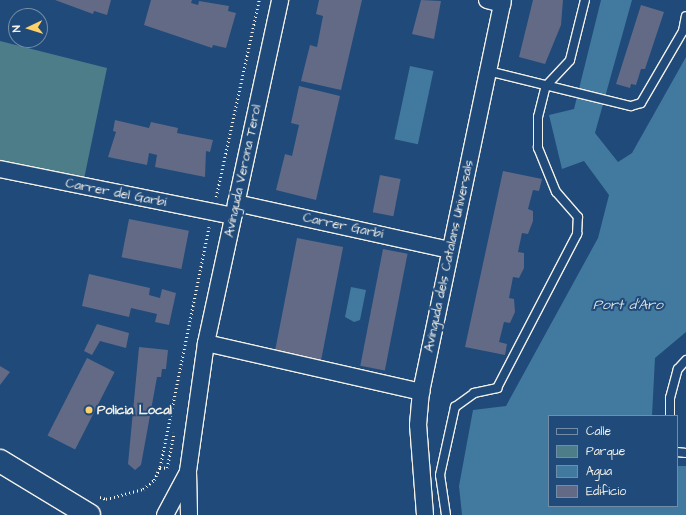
<!DOCTYPE html>
<html>
<head>
<meta charset="utf-8">
<style>
  body { margin:0 }
  #map { position:relative; width:686px; height:515px; overflow:hidden; background:#1f4a7a; font-family:"Architects Daughter",sans-serif }
  div>[style] { position:absolute }
  .green>* { inset:0; background:#4c7d89 }
  .water>* { inset:0; background:#42799f; transform-origin:0 0 }
  .building>* { inset:0; background:#626a86; transform-origin:0 0 }
  .path>* { height:2.5px; margin-top:-1.25px; transform-origin:0; background:repeating-linear-gradient(90deg,#f4f1e8 0 1px,transparent 0 4px) }
  .roads { filter:drop-shadow(1px 0 #f4f1e8) drop-shadow(-1px 0 #f4f1e8) drop-shadow(0 1px #f4f1e8) drop-shadow(0 -1px #f4f1e8) }
  .lane>* { height:8px; margin:-4px; padding:0 4px; transform-origin:4px; border-radius:4px; background:#1f4a7a }
  .street>* { height:16px; margin:-8px; padding:0 8px; transform-origin:8px; border-radius:8px; background:#1f4a7a }
  .secondary>* { height:22px; margin:-11px; padding:0 11px; transform-origin:11px; border-radius:11px; background:#1f4a7a }
  .dots>* { width:11px; height:11px; translate:-50% -50%; box-sizing:border-box; border:2px solid #1f4a7a; border-radius:50% }
  span { translate:-50% -50%; white-space:nowrap; text-align:center; line-height:1.15; -webkit-text-stroke:4px #1f4a7a; paint-order:stroke }
  .street-label { font-size:13px; color:#f4f1e8 }
  .poi-label { font-size:13px; color:#f4f1e8; font-weight:700 }
  .left { translate:0 -50%; text-align:left }
  .water-label { font-size:14px; color:#d9dfdd; font-style:italic }
  .legend { position:absolute; left:548px; top:415px; width:130px; height:92px; box-sizing:border-box; background:#1f4a7a; border:1px solid #748da6; margin:0; padding:5px 7px; list-style:none; font-size:12px; color:#f4f1e8 }
  .legend li { display:flex; align-items:center; gap:8px; height:20px }
  .legend b { width:20px; border:1px solid #748da6 }
  .north { position:absolute; left:8px; top:8px; width:40px; height:40px; box-sizing:border-box; background:#1f4a7a; border:1px solid #748da6; border-radius:50%; rotate:266deg; font-size:11px; font-weight:700; line-height:16px; text-align:center; color:#f4f1e8 }
  .north::after { content:''; display:block; margin:auto; width:14px; height:18px; background:#ffd166; clip-path:polygon(50% 0,100% 100%,50% 72%,0 100%) }
</style>
</head>
<body>
<div id="map">
  <div class="green">
    <i style="clip-path:polygon(0 41px,107px 68px,84px 179px,0 162px)"></i>
  </div>
  <div class="water">
    <i style="clip-path:polygon(601px 0,632px 0,595px 133px,618px 162px,632px 153px,686px 57px,686px 332px,655px 358px,652px 416px,549px 416px,549px 506px,677px 506px,677px 466px,686px 466px,686px 515px,462px 515px,459px 486px,473px 410px,506px 406px,598px 238px,609px 195px,584px 161px,562px 169px,549px 115px,574px 109px)"></i>
    <i style="left:410px;top:66px;width:24px;height:75px;rotate:12deg"></i>
    <i style="clip-path:polygon(351px 287px,366px 290px,360px 320px,354px 322px,345px 317px)"></i>
  </div>
  <div class="building">
    <i style="clip-path:polygon(55px 0,111px 0,107px 15px,94px 11px,93px 14px)"></i>
    <i style="clip-path:polygon(151px 0,192px 0,191px 3px,198px 5px,199px 1px,229px 6px,228px 11px,236px 13px,226px 48px,213px 45px,212px 48px,144px 25px)"></i>
    <i style="clip-path:polygon(319px 0,362px 0,341px 90px,301px 81px,310px 45px,317px 47px,323px 16px,316px 14px)"></i>
    <i style="clip-path:polygon(421px 0,441px 1px,434px 39px,412px 34px)"></i>
    <i style="clip-path:polygon(533px 0,563px 0,561px 25px,545px 64px,519px 57px)"></i>
    <i style="clip-path:polygon(641px 5px,664px 12px,645px 69px,641px 69px,636px 85px,631px 84px,630px 88px,616px 84px)"></i>
    <i style="clip-path:polygon(299px 86px,340px 96px,316px 200px,276px 190px,285px 154px,292px 156px,299px 125px,291px 123px)"></i>
    <i style="clip-path:polygon(115px 120px,149px 128px,151px 122px,178px 128px,177px 133px,213px 140px,210px 152px,206px 151px,205px 177px,155px 167px,157px 155px,149px 153px,147px 165px,108px 157px,116px 132px,113px 131px)"></i>
    <i style="clip-path:polygon(503px 171px,542px 179px,539px 191px,533px 190px,528px 209px,533px 211px,533px 221px,528px 234px,522px 233px,518px 252px,524px 253px,524px 268px,519px 278px,513px 277px,509px 298px,514px 299px,515px 312px,510px 323px,504px 322px,499px 342px,507px 344px,505px 355px,465px 347px)"></i>
    <i style="left:380px;top:175px;width:21px;height:38px;rotate:11deg"></i>
    <i style="left:129px;top:219px;width:61px;height:39px;rotate:11deg"></i>
    <i style="left:297px;top:238px;width:47px;height:116px;rotate:11deg"></i>
    <i style="left:383px;top:249px;width:25px;height:119px;rotate:11deg"></i>
    <i style="clip-path:polygon(89px 274px,150px 288px,149px 295px,160px 298px,162px 289px,176px 293px,169px 325px,155px 322px,157px 314px,131px 308px,129px 317px,82px 306px)"></i>
    <i style="clip-path:polygon(97px 324px,129px 333px,126px 348px,100px 341px,92px 355px,84px 351px)"></i>
    <i style="clip-path:polygon(139px 347px,168px 350px,166px 369px,162px 369px,161px 377px,157px 377px,141px 465px,135px 470px,128px 464px)"></i>
    <i style="left:87px;top:358px;width:31px;height:87px;rotate:27deg"></i>
    <i style="clip-path:polygon(0 366px,10px 372px,0 385px)"></i>
  </div>
  <div class="path">
    <i style="left:216px;top:197px;width:202px;rotate:-77.7deg"></i>
    <i style="left:160px;top:467px;width:245px;rotate:-78.5deg"></i>
    <i style="left:167px;top:468px;width:36px;rotate:-79deg"></i>
    <i style="left:100px;top:497px;width:6px;rotate:18deg"></i>
    <i style="left:106px;top:499px;width:38px;rotate:-15deg"></i>
    <i style="left:143px;top:489px;width:14px;rotate:-39deg"></i>
    <i style="left:154px;top:480px;width:14px;rotate:-65deg"></i>
    <i style="left:160px;top:467px;width:7px;rotate:8deg"></i>
  </div>
  <div class="roads">
    <div class="lane">
      <i style="left:488px;top:71px;width:147px;rotate:13.8deg"></i>
      <i style="left:631px;top:106px;width:10px;rotate:-17deg"></i>
      <i style="left:641px;top:103px;width:83px;rotate:-59.7deg"></i>
      <i style="left:683px;top:31px;width:15px;rotate:-79deg"></i>
      <i style="left:670px;top:416px;width:18px;rotate:-90deg"></i>
      <i style="left:670px;top:398px;width:30px;rotate:-75deg"></i>
      <i style="left:678px;top:369px;width:12px;rotate:-48deg"></i>
      <i style="left:677px;top:452px;width:9px;rotate:6deg"></i>
      <i style="left:446px;top:515px;width:40px;rotate:-98.5deg"></i>
      <i style="left:440px;top:475px;width:70px;rotate:-77.6deg"></i>
      <i style="left:455px;top:407px;width:24px;rotate:-36deg"></i>
      <i style="left:474px;top:393px;width:24px;rotate:-12deg"></i>
      <i style="left:497px;top:388px;width:174px;rotate:-62.5deg"></i>
      <i style="left:577px;top:234px;width:17px;rotate:-87deg"></i>
      <i style="left:578px;top:217px;width:33px;rotate:-131deg"></i>
      <i style="left:556px;top:192px;width:48px;rotate:-112.2deg"></i>
      <i style="left:538px;top:148px;width:31px;rotate:-90deg"></i>
      <i style="left:538px;top:117px;width:32px;rotate:-76deg"></i>
      <i style="left:546px;top:86px;width:35px;rotate:-47deg"></i>
      <i style="left:570px;top:60px;width:62px;rotate:-76deg"></i>
    </div>
    <div class="street">
      <i style="left:487px;top:0;width:16px;rotate:15deg"></i>
      <i style="left:0;top:169px;width:238px;rotate:11.4deg"></i>
      <i style="left:236px;top:203px;width:219px;rotate:12.4deg"></i>
      <i style="left:206px;top:343px;width:221px;rotate:12.8deg"></i>
      <i style="left:165px;top:515px;width:47px;rotate:-61.8deg"></i>
      <i style="left:189px;top:515px;width:44px;rotate:-91.3deg"></i>
      <i style="left:188px;top:471px;width:129px;rotate:-82deg"></i>
      <i style="left:206px;top:343px;width:351px;rotate:-77.8deg"></i>
      <i style="left:425px;top:515px;width:90px;rotate:-94.4deg"></i>
      <i style="left:418px;top:425px;width:33px;rotate:-85deg"></i>
      <i style="left:421px;top:392px;width:400px;rotate:-78.2deg"></i>
    </div>
    <div class="secondary">
      <i style="left:0;top:461px;width:104px;rotate:31.2deg"></i>
    </div>
  </div>
  <div class="dots">
    <i style="left:89px;top:410px;background:#ffd166"></i>
  </div>
  <div class="street-label">
    <span style="left:243px;top:171px;rotate:-78deg">Avinguda Verona Terol</span>
    <span style="left:116px;top:193px;rotate:11deg">Carrer del Garbí</span>
    <span style="left:343px;top:226px;rotate:12deg">Carrer Garbí</span>
    <span style="left:449px;top:256px;rotate:-78deg">Avinguda dels Catalans Universals</span>
  </div>
  <div class="poi-label">
    <span class="left" style="left:97px;top:410px">Policia Local</span>
  </div>
  <div class="water-label">
    <span style="left:628px;top:305px">Port d'Aro</span>
  </div>
  <ul class="legend">
  <li><b style="height:5px;background:#1f4a7a"></b>Calle</li>
  <li><b style="height:11px;background:#4c7d89"></b>Parque</li>
  <li><b style="height:11px;background:#42799f"></b>Agua</li>
  <li><b style="height:11px;background:#626a86"></b>Edificio</li>
  </ul>
  <div class="north">N</div>
</div>
</body>
</html>
